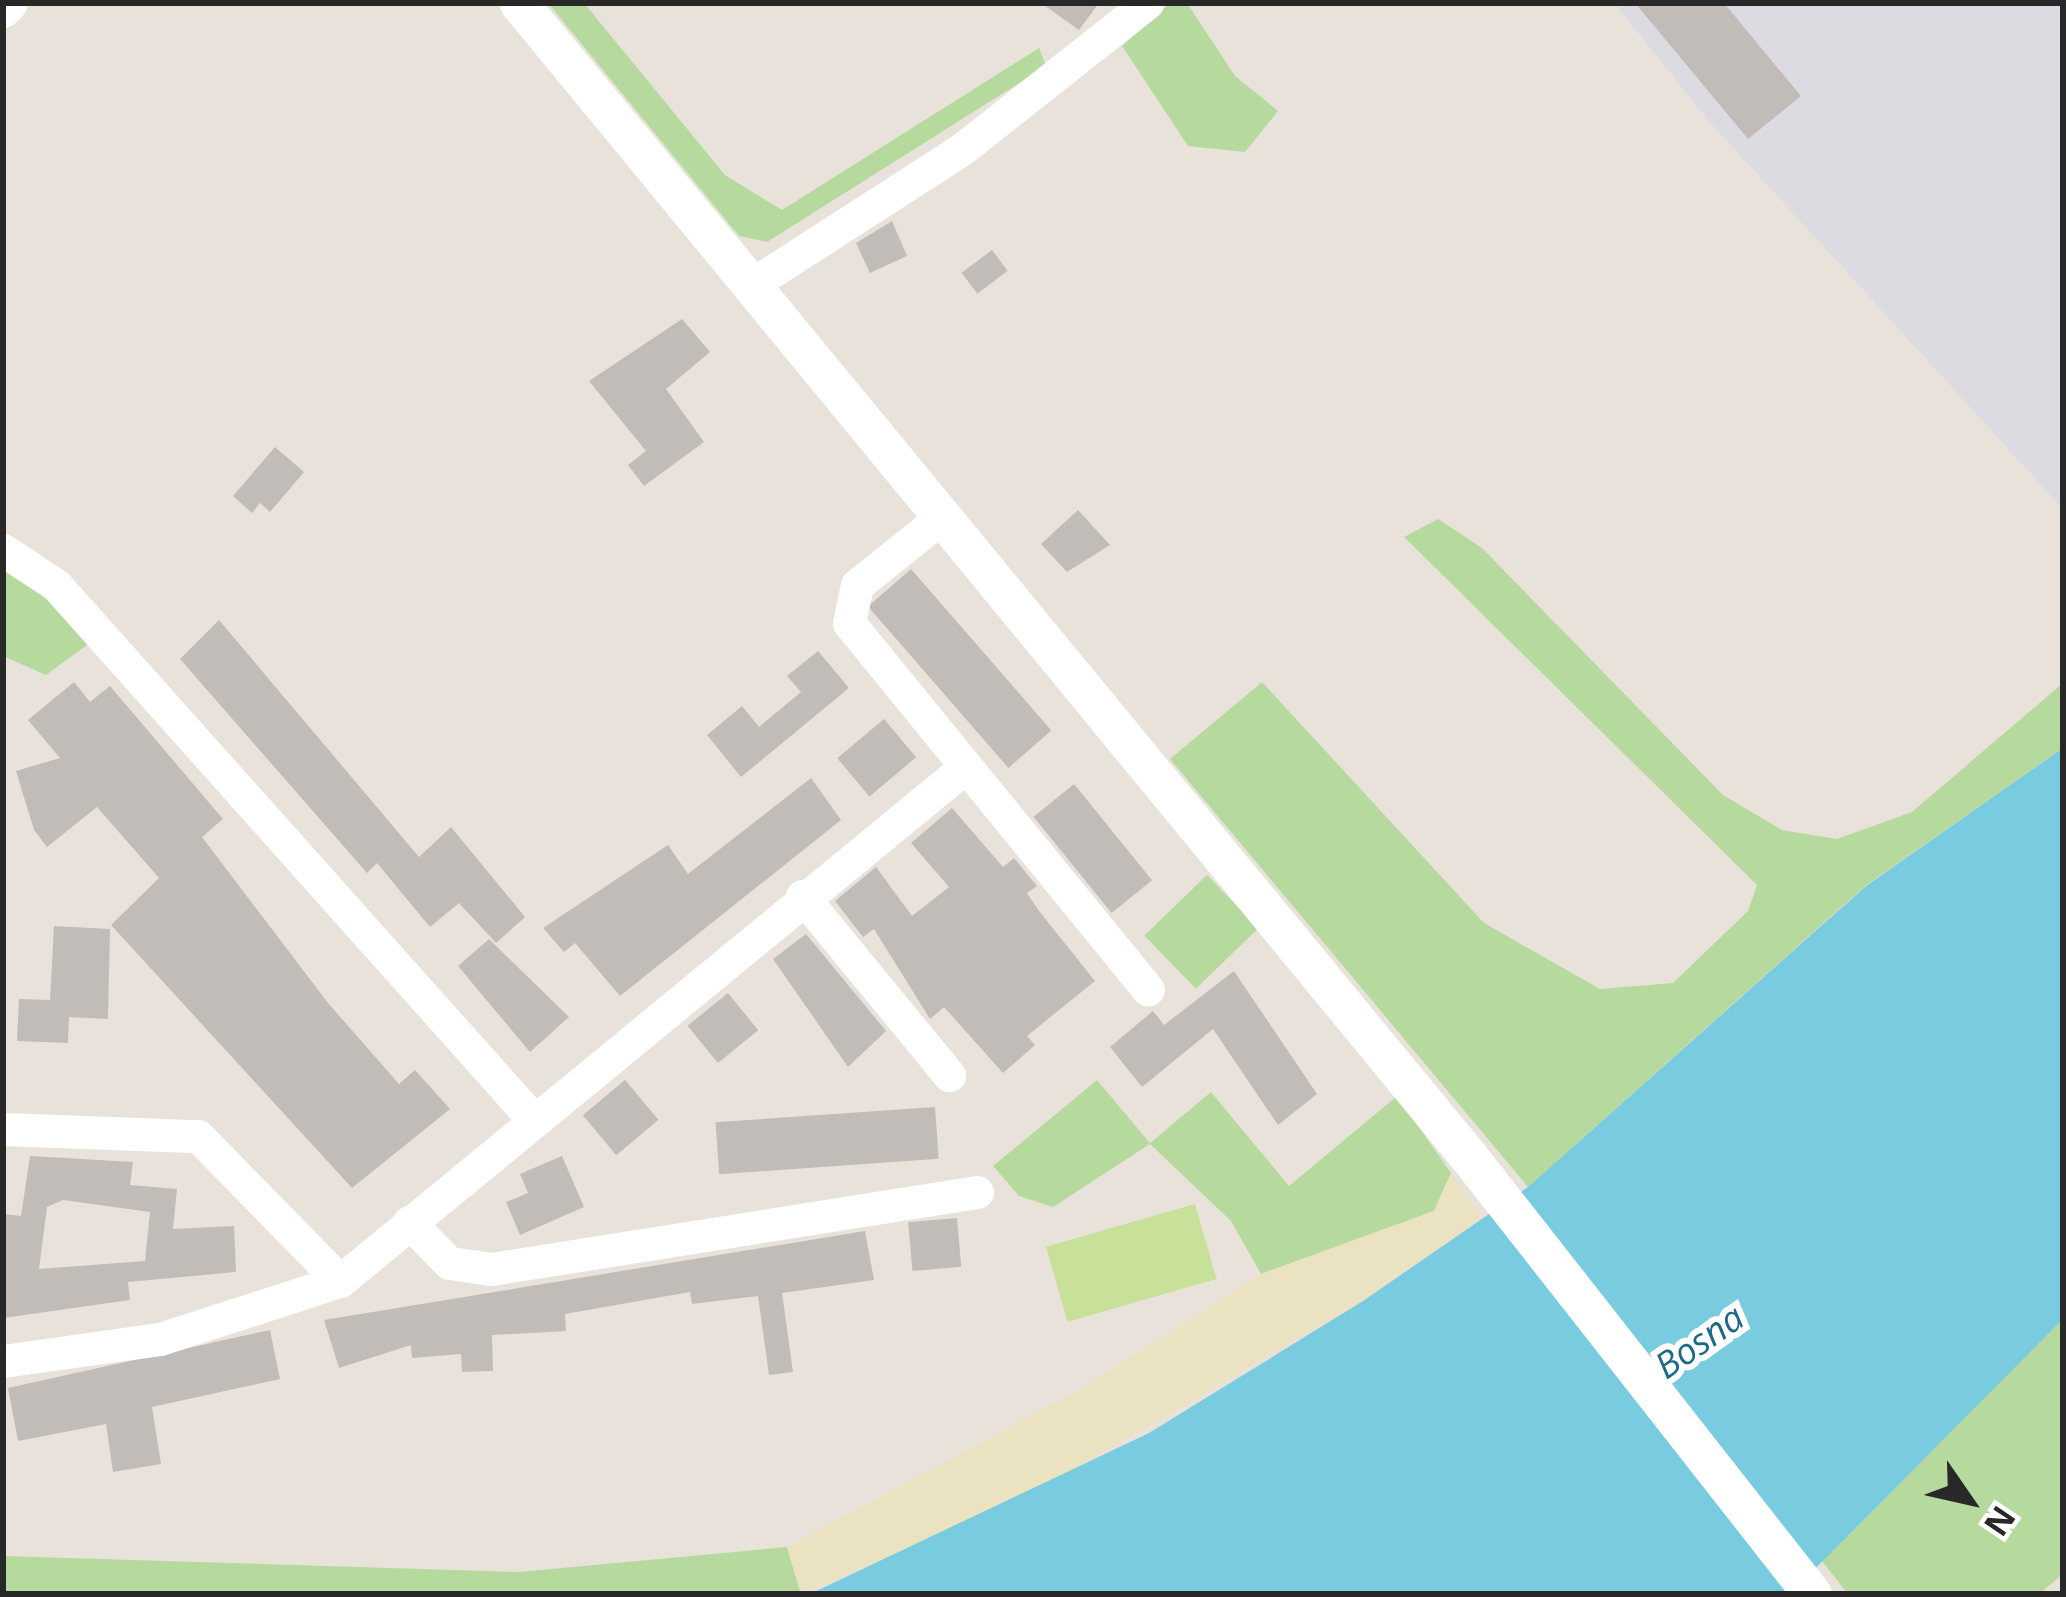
<!DOCTYPE html>
<html>
<head>
<meta charset="utf-8">
<style>
  body { margin:0 }
  #map { position:relative; width:2066px; height:1597px; overflow:hidden; background:#e9e2db; font-family:"Open Sans",sans-serif }
  div>[style] { position:absolute }
  .industrial>* { inset:0; background:#dddbe2 }
  .green>* { inset:0; background:#b6da9e; transform-origin:0 0 }
  .sand>* { inset:0; background:#ebe2c1 }
  .pitch>* { inset:0; background:#c7e09a; transform-origin:0 0 }
  .water>* { inset:0; background:#79cbe0 }
  .building>* { inset:0; background:#c1bcb8; transform-origin:0 0 }
  .minor>* { height:33px; margin:-16.5px; padding:0 16.5px; transform-origin:16.5px; border-radius:16.5px; background:#fff }
  .tertiary>* { height:39px; margin:-19.5px; padding:0 19.5px; transform-origin:19.5px; border-radius:19.5px; background:#fff }
  span { translate:-50% -50%; white-space:nowrap; text-align:center; line-height:1.15; -webkit-text-stroke:12px #fff; paint-order:stroke }
  .water-label { font-size:36px; color:#1c6a88; font-style:italic }
  .frame { position:absolute; inset:0; border:6px solid #282828; pointer-events:none }
  .north { position:absolute; left:1910px; top:1441px; width:120px; height:120px; -webkit-text-stroke:9px #fff; paint-order:stroke; rotate:124deg; font-size:33px; font-weight:700; line-height:48px; text-align:center; color:#282828 }
  .north::after { content:''; display:block; margin:auto; width:42px; height:54px; background:#282828; clip-path:polygon(50% 0,100% 100%,50% 72%,0 100%) }
</style>
</head>
<body>
<div id="map">
  <div class="industrial">
    <i style="clip-path:polygon(1614px 3px,2063px 3px,2063px 509px,1708px 120px)"></i>
  </div>
  <div class="green">
    <i style="clip-path:polygon(548px 3px,584px 3px,725px 175px,782px 210px,1039px 48px,1046px 66px,767px 242px,739px 236px)"></i>
    <i style="clip-path:polygon(1170px 3px,1187px 3px,1235px 76px,1278px 111px,1245px 152px,1188px 146px,1122px 46px)"></i>
    <i style="clip-path:polygon(1438px 519px,1482px 548px,1723px 795px,1782px 830px,1837px 839px,1912px 812px,2063px 683px,2063px 748px,1865px 886px,1528px 1187px,1170px 759px,1262px 682px,1484px 923px,1600px 989px,1673px 983px,1748px 911px,1757px 885px,1404px 537px)"></i>
    <i style="clip-path:polygon(3px 567px,34px 581px,91px 642px,46px 675px,3px 656px)"></i>
    <i style="left:1207px;top:875px;width:74px;height:87px;rotate:46deg"></i>
    <i style="clip-path:polygon(1097px 1080px,1150px 1143px,1211px 1092px,1289px 1186px,1397px 1096px,1451px 1173px,1434px 1211px,1261px 1274px,1231px 1221px,1150px 1144px,1053px 1207px,1019px 1196px,993px 1166px)"></i>
    <i style="clip-path:polygon(2063px 1319px,2063px 1574px,2039px 1594px,1848px 1594px,1821px 1560px)"></i>
    <i style="clip-path:polygon(787px 1547px,801px 1594px,3px 1594px,3px 1556px,519px 1572px)"></i>
  </div>
  <div class="sand">
    <i style="clip-path:polygon(1451px 1173px,1481px 1218px,1363px 1301px,1023px 1499px,801px 1594px,787px 1547px,1081px 1389px,1261px 1274px,1434px 1211px)"></i>
  </div>
  <div class="pitch">
    <i style="left:1195px;top:1204px;width:78px;height:155px;rotate:74deg"></i>
  </div>
  <div class="water">
    <i style="clip-path:polygon(2063px 748px,2063px 1319px,1790px 1594px,810px 1594px,1149px 1433px,1363px 1301px,1528px 1187px,1866px 886px)"></i>
  </div>
  <div class="building">
    <i style="clip-path:polygon(1041px 3px,1099px 3px,1079px 30px)"></i>
    <i style="clip-path:polygon(1635px 3px,1724px 3px,1801px 96px,1748px 139px)"></i>
    <i style="clip-path:polygon(892px 221px,907px 256px,870px 273px,856px 243px)"></i>
    <i style="left:992px;top:250px;width:26px;height:38px;rotate:53deg"></i>
    <i style="clip-path:polygon(682px 319px,710px 352px,666px 389px,704px 442px,644px 486px,628px 465px,646px 451px,589px 381px)"></i>
    <i style="clip-path:polygon(275px 447px,304px 472px,270px 512px,260px 503px,252px 513px,233px 496px)"></i>
    <i style="clip-path:polygon(1078px 510px,1110px 545px,1067px 572px,1041px 544px)"></i>
    <i style="left:911px;top:569px;width:214px;height:57px;rotate:49deg"></i>
    <i style="clip-path:polygon(219px 620px,419px 857px,451px 827px,525px 917px,496px 943px,459px 903px,430px 927px,377px 863px,367px 873px,180px 659px)"></i>
    <i style="clip-path:polygon(818px 651px,849px 688px,741px 777px,707px 735px,742px 706px,759px 727px,801px 692px,787px 676px)"></i>
    <i style="clip-path:polygon(74px 682px,90px 702px,110px 686px,223px 819px,202px 837px,328px 1003px,399px 1084px,415px 1070px,450px 1109px,352px 1188px,111px 925px,159px 878px,97px 807px,47px 847px,34px 830px,16px 771px,60px 758px,28px 720px)"></i>
    <i style="left:884px;top:719px;width:50px;height:61px;rotate:50deg"></i>
    <i style="clip-path:polygon(811px 778px,841px 820px,620px 996px,575px 943px,564px 952px,543px 928px,668px 845px,688px 874px)"></i>
    <i style="left:1074px;top:784px;width:124px;height:52px;rotate:51deg"></i>
    <i style="clip-path:polygon(952px 808px,1003px 867px,1014px 858px,1037px 886px,1027px 893px,1039px 911px,1095px 981px,1027px 1036px,1035px 1045px,1003px 1073px,944px 1007px,930px 1019px,874px 929px,863px 937px,835px 901px,876px 867px,912px 916px,949px 887px,911px 843px)"></i>
    <i style="clip-path:polygon(54px 926px,110px 929px,108px 1019px,69px 1017px,68px 1043px,17px 1041px,19px 999px,50px 1000px)"></i>
    <i style="clip-path:polygon(806px 934px,886px 1031px,848px 1067px,773px 959px)"></i>
    <i style="clip-path:polygon(489px 939px,569px 1017px,530px 1052px,458px 966px)"></i>
    <i style="clip-path:polygon(1234px 971px,1317px 1094px,1278px 1125px,1213px 1029px,1142px 1087px,1110px 1047px,1153px 1011px,1164px 1025px)"></i>
    <i style="left:728px;top:993px;width:48px;height:52px;rotate:51deg"></i>
    <i style="left:625px;top:1080px;width:52px;height:55px;rotate:50deg"></i>
    <i style="left:935px;top:1107px;width:52px;height:220px;rotate:86deg"></i>
    <i style="clip-path:polygon(evenodd,30px 1156px,133px 1162px,130px 1185px,177px 1189px,173px 1229px,234px 1226px,236px 1272px,128px 1282px,130px 1300px,3px 1318px,3px 1214px,21px 1216px,30px 1156px,63px 1200px,150px 1212px,145px 1261px,39px 1269px,47px 1207px,63px 1200px)"></i>
    <i style="clip-path:polygon(562px 1156px,584px 1207px,520px 1235px,506px 1202px,528px 1193px,520px 1174px)"></i>
    <i style="left:957px;top:1218px;width:49px;height:49px;rotate:85deg"></i>
    <i style="clip-path:polygon(865px 1231px,874px 1280px,782px 1293px,793px 1372px,769px 1375px,758px 1296px,692px 1304px,690px 1292px,565px 1314px,566px 1331px,492px 1335px,493px 1371px,462px 1372px,461px 1354px,412px 1358px,411px 1345px,339px 1368px,324px 1320px)"></i>
    <i style="clip-path:polygon(270px 1330px,280px 1379px,152px 1407px,161px 1464px,113px 1472px,106px 1424px,18px 1441px,8px 1388px)"></i>
  </div>
  <div class="minor">
    <i style="left:3px;top:11px;width:11px;rotate:-45deg"></i>
    <i style="left:751px;top:285px;width:251px;rotate:-32.8deg"></i>
    <i style="left:962px;top:149px;width:236px;rotate:-38.3deg"></i>
    <i style="left:938px;top:520px;width:104px;rotate:141.3deg"></i>
    <i style="left:857px;top:585px;width:39px;rotate:102deg"></i>
    <i style="left:849px;top:623px;width:473px;rotate:50.8deg"></i>
    <i style="left:3px;top:550px;width:64px;rotate:33.4deg"></i>
    <i style="left:56px;top:585px;width:715px;rotate:48.23deg"></i>
    <i style="left:802px;top:896px;width:232px;rotate:50.6deg"></i>
    <i style="left:3px;top:1129px;width:195px;rotate:2.1deg"></i>
    <i style="left:198px;top:1136px;width:203px;rotate:45.6deg"></i>
    <i style="left:409px;top:1222px;width:57px;rotate:45.7deg"></i>
    <i style="left:449px;top:1263px;width:42px;rotate:8.1deg"></i>
    <i style="left:491px;top:1269px;width:492px;rotate:-9deg"></i>
    <i style="left:3px;top:1361px;width:159px;rotate:-8deg"></i>
    <i style="left:160px;top:1339px;width:189px;rotate:-17.9deg"></i>
    <i style="left:340px;top:1281px;width:808px;rotate:-39.42deg"></i>
  </div>
  <div class="tertiary">
    <i style="left:519px;top:3px;width:1495px;rotate:50.54deg"></i>
    <i style="left:1469px;top:1157px;width:556px;rotate:51.87deg"></i>
  </div>
  <div class="water-label">
    <span style="left:1699px;top:1341px;rotate:-35deg">Bosna</span>
  </div>
  <div class="frame"></div>
  <div class="north">N</div>
</div>
</body>
</html>
